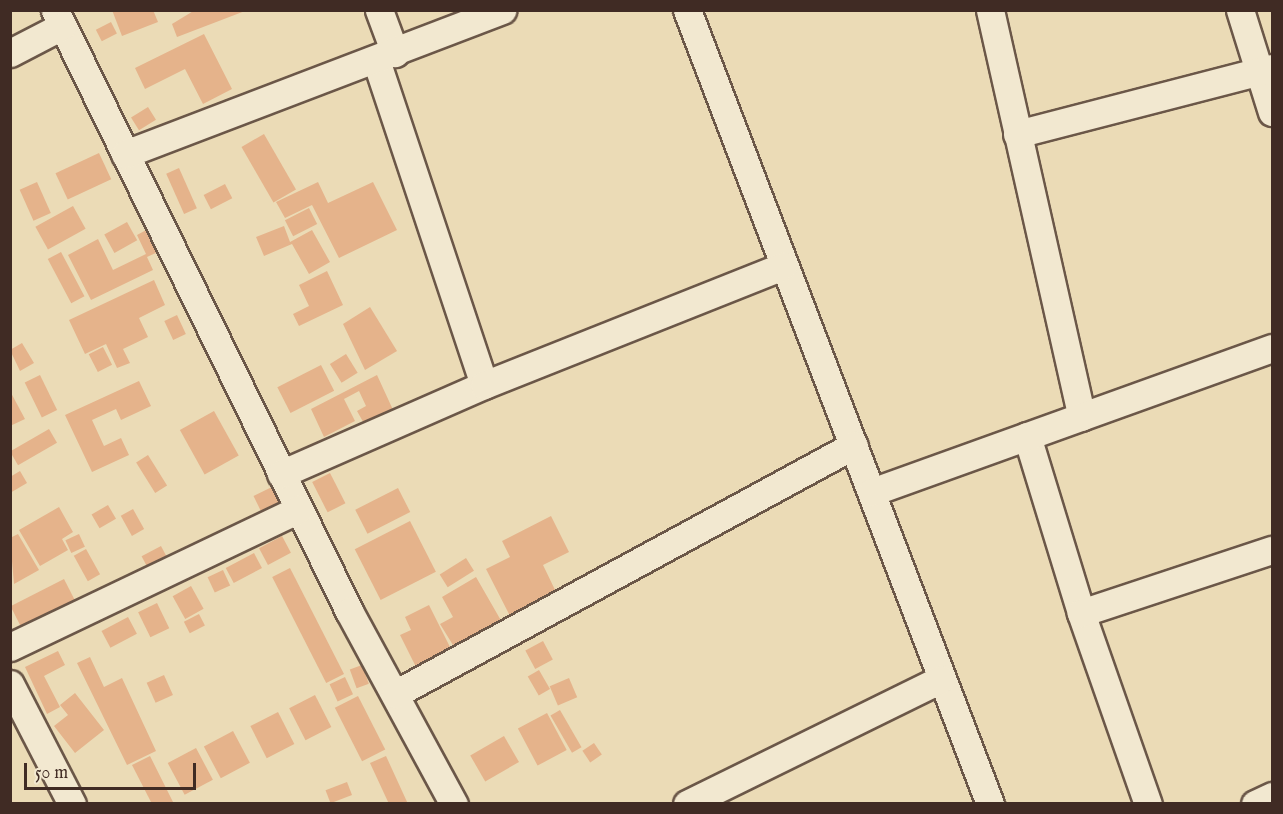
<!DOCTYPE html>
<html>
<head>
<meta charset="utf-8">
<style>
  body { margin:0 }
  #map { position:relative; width:1283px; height:814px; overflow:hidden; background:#ebdbb6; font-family:"IM FELL English",serif }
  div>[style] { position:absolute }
  .building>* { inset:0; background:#e5b38b; transform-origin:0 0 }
  .roads { filter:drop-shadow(2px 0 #6b5748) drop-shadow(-2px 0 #6b5748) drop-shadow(0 2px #6b5748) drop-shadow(0 -2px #6b5748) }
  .street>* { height:27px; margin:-13.5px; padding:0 13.5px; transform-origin:13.5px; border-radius:13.5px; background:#f2e8d0 }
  span { translate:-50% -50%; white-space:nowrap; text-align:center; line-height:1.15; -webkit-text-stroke:5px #f2e8d0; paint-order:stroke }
  .frame { position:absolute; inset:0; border:12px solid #402b24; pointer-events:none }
  .scale { position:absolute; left:24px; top:763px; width:172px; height:27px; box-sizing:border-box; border:3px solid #402b24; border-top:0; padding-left:8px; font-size:18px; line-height:21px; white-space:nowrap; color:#402b24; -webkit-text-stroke:4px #f2e8d0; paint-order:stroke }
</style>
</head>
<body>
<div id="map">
  <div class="building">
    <i style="clip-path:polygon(112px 10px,153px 10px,158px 22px,122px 36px)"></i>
    <i style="clip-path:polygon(195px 10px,245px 10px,245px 11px,177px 37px,172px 24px)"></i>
    <i style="left:111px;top:22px;width:13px;height:17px;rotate:63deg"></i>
    <i style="clip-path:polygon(204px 34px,232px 89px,203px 104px,185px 69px,145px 89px,135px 68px)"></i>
    <i style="left:148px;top:107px;width:15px;height:20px;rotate:58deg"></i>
    <i style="left:264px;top:134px;width:64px;height:26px;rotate:60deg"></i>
    <i style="left:99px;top:153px;width:29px;height:48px;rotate:65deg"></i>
    <i style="left:179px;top:168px;width:44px;height:14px;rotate:66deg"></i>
    <i style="left:37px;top:182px;width:34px;height:19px;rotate:66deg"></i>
    <i style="clip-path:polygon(318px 182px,328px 203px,373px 182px,397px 230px,339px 258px,312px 205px,285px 218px,276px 202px)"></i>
    <i style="left:225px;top:184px;width:16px;height:24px;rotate:63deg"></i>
    <i style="left:73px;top:206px;width:26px;height:43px;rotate:61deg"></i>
    <i style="left:309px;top:208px;width:18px;height:27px;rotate:63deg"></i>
    <i style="left:127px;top:222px;width:21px;height:26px;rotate:61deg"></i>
    <i style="clip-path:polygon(284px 226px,290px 242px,312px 230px,330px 262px,309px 274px,292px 244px,264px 256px,256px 237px)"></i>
    <i style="clip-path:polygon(150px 228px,160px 251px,147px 257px,153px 270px,91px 300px,68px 255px,98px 239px,113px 270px,146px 254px,137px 235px)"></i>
    <i style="left:61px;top:252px;width:50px;height:15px;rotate:62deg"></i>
    <i style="clip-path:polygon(327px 271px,343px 305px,299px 326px,293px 314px,309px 306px,299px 285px)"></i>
    <i style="clip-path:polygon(154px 280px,165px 305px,139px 318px,148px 337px,123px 349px,130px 363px,117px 368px,106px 344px,85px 354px,69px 320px)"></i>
    <i style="clip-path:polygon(370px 307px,397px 351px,365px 370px,343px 324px)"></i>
    <i style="left:177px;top:315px;width:21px;height:14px;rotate:65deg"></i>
    <i style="clip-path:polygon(22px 343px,34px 363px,20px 371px,10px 350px)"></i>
    <i style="left:103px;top:347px;width:20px;height:16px;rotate:63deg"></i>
    <i style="left:346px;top:354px;width:22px;height:19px;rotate:58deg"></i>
    <i style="left:321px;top:365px;width:29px;height:49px;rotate:63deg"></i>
    <i style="left:40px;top:375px;width:39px;height:17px;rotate:64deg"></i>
    <i style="clip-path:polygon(377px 375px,394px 412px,366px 427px,357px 411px,366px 406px,359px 391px,344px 399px,355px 421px,324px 437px,311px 409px)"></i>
    <i style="clip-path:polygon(139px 381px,151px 406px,121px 420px,116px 409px,92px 420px,104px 446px,121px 438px,129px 455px,92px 472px,65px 415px)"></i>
    <i style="clip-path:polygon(10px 391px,25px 419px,10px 426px)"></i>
    <i style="left:214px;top:411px;width:51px;height:39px;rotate:61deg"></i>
    <i style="left:49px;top:429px;width:16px;height:45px;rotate:60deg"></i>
    <i style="left:148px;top:455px;width:36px;height:14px;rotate:58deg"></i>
    <i style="clip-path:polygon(20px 471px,27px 483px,10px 493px,10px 477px)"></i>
    <i style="left:330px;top:473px;width:34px;height:20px;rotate:63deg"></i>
    <i style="left:276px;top:485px;width:28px;height:25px;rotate:64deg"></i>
    <i style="left:398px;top:488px;width:27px;height:48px;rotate:63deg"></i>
    <i style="left:108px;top:505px;width:16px;height:19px;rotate:60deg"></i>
    <i style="clip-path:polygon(59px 507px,73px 532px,62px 539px,68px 550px,40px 566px,19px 530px)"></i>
    <i style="left:133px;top:509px;width:23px;height:14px;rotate:61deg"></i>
    <i style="clip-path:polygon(551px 516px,569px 552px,543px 565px,557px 594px,511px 618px,486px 569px,510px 557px,502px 541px)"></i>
    <i style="left:410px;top:521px;width:57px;height:62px;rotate:63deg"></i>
    <i style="clip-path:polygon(18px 534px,39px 570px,14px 584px,10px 538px)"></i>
    <i style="left:79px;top:534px;width:14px;height:15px;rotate:65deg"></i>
    <i style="left:282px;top:536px;width:19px;height:26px;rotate:62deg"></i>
    <i style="left:161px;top:546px;width:15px;height:22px;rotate:62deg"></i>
    <i style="left:86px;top:549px;width:29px;height:14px;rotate:61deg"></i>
    <i style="left:254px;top:553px;width:17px;height:32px;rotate:62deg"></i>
    <i style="left:466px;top:558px;width:15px;height:31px;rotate:58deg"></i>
    <i style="left:290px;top:568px;width:119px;height:20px;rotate:63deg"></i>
    <i style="left:223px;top:570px;width:17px;height:17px;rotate:65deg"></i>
    <i style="clip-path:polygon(476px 577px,503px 624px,456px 650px,440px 624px,453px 617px,442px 597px)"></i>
    <i style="left:64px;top:579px;width:25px;height:60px;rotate:63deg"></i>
    <i style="left:191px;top:586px;width:26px;height:21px;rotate:61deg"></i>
    <i style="left:157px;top:603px;width:28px;height:21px;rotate:64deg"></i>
    <i style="clip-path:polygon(429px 605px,452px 651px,417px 669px,400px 635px,411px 630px,405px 617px)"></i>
    <i style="left:199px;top:614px;width:13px;height:17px;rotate:63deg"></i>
    <i style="left:128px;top:617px;width:19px;height:30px;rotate:62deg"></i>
    <i style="left:543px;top:641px;width:21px;height:20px;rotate:62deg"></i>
    <i style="clip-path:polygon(58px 651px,65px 665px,44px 676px,60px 707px,47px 714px,25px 667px)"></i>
    <i style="clip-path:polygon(90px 657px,104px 687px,122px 678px,156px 751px,127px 765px,77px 663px)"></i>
    <i style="left:362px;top:665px;width:20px;height:13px;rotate:70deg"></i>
    <i style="left:539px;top:670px;width:22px;height:13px;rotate:60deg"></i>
    <i style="left:164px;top:675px;width:22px;height:19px;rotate:66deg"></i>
    <i style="left:345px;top:677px;width:19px;height:17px;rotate:65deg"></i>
    <i style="left:569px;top:678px;width:21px;height:21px;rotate:67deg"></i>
    <i style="clip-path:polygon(75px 693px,104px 730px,75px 753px,54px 726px,68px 715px,60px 705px)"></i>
    <i style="left:315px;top:695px;width:36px;height:29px;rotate:63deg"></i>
    <i style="left:358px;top:696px;width:60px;height:26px;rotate:63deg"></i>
    <i style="left:560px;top:710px;width:43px;height:11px;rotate:60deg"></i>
    <i style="left:278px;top:712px;width:36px;height:31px;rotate:63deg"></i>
    <i style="left:547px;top:713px;width:42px;height:33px;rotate:62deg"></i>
    <i style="left:233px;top:731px;width:36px;height:33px;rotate:62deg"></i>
    <i style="left:504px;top:736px;width:30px;height:39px;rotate:60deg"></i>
    <i style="left:594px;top:743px;width:14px;height:14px;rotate:56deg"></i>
    <i style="left:196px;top:748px;width:36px;height:32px;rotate:62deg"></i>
    <i style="clip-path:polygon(150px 756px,174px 804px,152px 804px,132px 765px)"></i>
    <i style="clip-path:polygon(386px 756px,408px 804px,389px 804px,370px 763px)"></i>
    <i style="left:347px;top:782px;width:14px;height:23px;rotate:69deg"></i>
  </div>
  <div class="roads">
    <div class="street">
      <i style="left:55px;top:10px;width:669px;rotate:63.93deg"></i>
      <i style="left:349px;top:611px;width:220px;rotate:61.5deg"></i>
      <i style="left:379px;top:10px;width:46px;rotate:69.6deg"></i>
      <i style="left:687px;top:10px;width:850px;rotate:69.11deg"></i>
      <i style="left:990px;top:10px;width:417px;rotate:77.3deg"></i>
      <i style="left:1240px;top:10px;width:107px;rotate:72.6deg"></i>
      <i style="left:10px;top:53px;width:59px;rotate:-27.4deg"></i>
      <i style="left:376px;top:60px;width:342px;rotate:71.6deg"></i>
      <i style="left:1017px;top:134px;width:263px;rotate:-14.5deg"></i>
      <i style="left:125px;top:154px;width:404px;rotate:-20.9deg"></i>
      <i style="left:1027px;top:436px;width:185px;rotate:73deg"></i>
      <i style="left:1081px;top:613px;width:202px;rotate:70.7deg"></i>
      <i style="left:281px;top:474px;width:222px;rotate:-23.7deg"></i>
      <i style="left:484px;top:385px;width:322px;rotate:-21.7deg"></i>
      <i style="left:872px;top:492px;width:425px;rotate:-19.8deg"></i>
      <i style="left:1081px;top:613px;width:201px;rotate:-18.3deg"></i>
      <i style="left:10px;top:647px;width:320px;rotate:-25.5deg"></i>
      <i style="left:10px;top:684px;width:135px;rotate:62.7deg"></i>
      <i style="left:395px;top:694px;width:522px;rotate:-28.48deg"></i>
      <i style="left:687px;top:804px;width:283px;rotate:-26.2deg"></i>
      <i style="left:1255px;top:804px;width:19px;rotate:-25deg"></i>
    </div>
  </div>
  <div class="frame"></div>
  <div class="scale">50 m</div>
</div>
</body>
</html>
